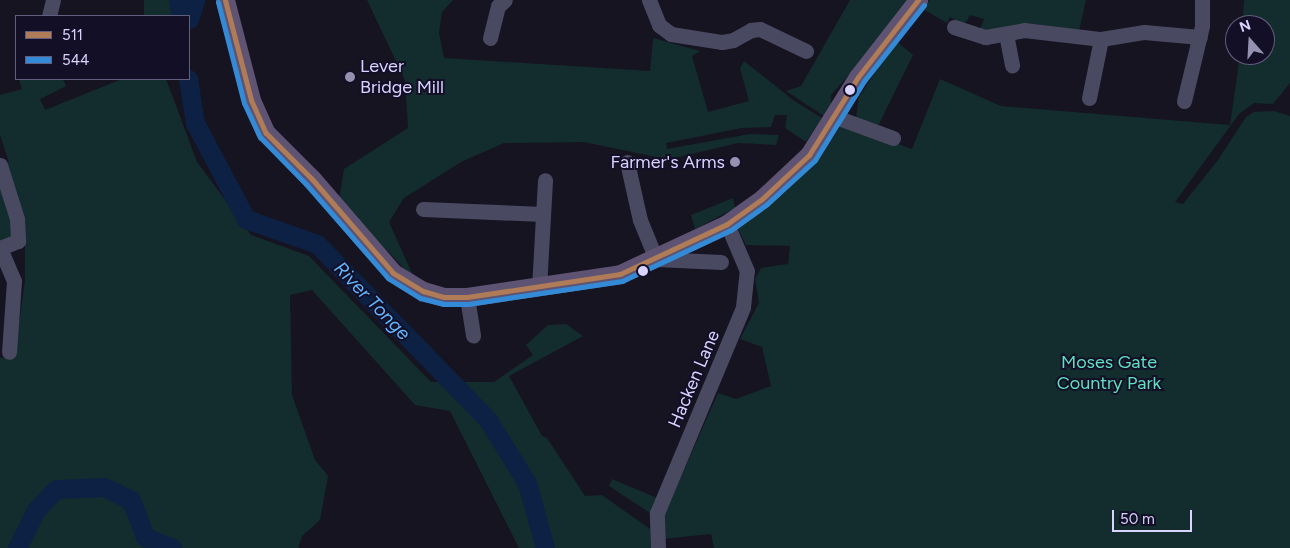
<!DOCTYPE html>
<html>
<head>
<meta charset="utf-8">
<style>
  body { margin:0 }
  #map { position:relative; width:1290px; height:548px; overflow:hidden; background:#161421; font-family:Figtree,sans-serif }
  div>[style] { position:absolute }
  .green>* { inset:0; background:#132c2d; transform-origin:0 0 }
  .river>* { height:19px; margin:-9.5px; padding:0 9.5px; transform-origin:9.5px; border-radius:9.5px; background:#0d2144 }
  .minor>* { height:15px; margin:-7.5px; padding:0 7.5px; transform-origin:7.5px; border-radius:7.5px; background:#4a4962 }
  .major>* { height:19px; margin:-9.5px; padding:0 9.5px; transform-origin:9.5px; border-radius:9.5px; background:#5e5373 }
  .bus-1>* { height:5px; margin:-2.5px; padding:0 2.5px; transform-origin:2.5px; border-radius:2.5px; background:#b07c57 }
  .bus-2>* { height:5px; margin:-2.5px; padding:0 2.5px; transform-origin:2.5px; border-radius:2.5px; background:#338bd7 }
  .dots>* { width:14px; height:14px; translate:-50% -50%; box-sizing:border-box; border:2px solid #130f26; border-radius:50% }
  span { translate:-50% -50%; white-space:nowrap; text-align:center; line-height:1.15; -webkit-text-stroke:4px #130f26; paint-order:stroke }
  .poi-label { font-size:18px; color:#d9d4ff }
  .left { translate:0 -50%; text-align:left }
  .right { translate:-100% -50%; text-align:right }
  .park-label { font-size:18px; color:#5fe0c0 }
  .street-label { font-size:18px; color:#d9d4ff }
  .water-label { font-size:19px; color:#62b6ff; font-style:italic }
  .legend { position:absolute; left:15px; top:15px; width:175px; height:65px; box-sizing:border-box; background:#130f26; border:1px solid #625e7d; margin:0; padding:6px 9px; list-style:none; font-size:15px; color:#d9d4ff }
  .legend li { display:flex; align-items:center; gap:10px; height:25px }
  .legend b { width:25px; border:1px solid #625e7d }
  .north { position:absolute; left:1225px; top:15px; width:50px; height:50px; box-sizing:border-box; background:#130f26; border:1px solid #625e7d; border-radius:50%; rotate:341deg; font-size:14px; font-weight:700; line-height:20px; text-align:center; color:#d9d4ff }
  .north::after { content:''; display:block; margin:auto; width:18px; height:22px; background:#9591b1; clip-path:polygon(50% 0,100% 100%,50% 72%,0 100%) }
  .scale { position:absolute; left:1112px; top:510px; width:80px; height:22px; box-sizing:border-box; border:2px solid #d9d4ff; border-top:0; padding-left:6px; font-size:15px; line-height:18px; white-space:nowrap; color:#d9d4ff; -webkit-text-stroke:4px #130f26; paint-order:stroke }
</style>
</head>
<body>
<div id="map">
  <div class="green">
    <i style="left:144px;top:0;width:28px;height:16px"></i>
    <i style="clip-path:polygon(367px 0,453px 0,442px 12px,439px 33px,444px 58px,650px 71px,653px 38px,700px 51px,692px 56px,708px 112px,749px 101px,740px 68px,744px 61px,793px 100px,822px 118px,806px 142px,785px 128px,787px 115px,775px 115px,771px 127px,742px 128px,666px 143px,667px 149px,750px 134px,779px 135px,776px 145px,738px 143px,679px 157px,656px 157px,584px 142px,504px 143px,461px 162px,404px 198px,389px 222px,415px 280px,339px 200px,344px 169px,408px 128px,405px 80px)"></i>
    <i style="clip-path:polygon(850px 0,907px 0,862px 60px,831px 95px,831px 106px,824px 116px,786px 91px,801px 86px)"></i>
    <i style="clip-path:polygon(930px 0,1086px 0,1079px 31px,1027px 23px,984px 30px,980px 29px,984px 19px,970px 15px,966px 22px,961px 23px,950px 17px,947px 23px,923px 9px)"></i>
    <i style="clip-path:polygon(1244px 0,1290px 0,1290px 83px,1273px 104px,1254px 103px,1239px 114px,1175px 202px,1183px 204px,1218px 160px,1246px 117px,1254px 112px,1274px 111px,1290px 116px,1290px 548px,714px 548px,711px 534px,663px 539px,665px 513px,718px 393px,736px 399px,771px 386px,762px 347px,740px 339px,759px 303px,755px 279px,761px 268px,788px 264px,790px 246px,746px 245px,736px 225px,783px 194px,817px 162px,842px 124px,912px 149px,940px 79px,1001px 106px,1230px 125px,1240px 55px,1265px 55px,1265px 25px,1242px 25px)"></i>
    <i style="clip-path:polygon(896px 41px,913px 55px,878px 126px,856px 118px,859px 97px)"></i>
    <i style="clip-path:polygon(19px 79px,63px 79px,66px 86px,40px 99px,45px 110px,122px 79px,166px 79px,197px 162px,251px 235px,309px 256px,431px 382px,494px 382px,533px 355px,526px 345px,548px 325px,566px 324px,583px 336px,509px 376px,542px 436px,547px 438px,585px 496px,602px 495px,650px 529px,651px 548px,519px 548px,450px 411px,415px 405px,312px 290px,290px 295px,292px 395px,315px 460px,328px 476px,320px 520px,302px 536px,298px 548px,0 548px,0 358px,14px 357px,25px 281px,25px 238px,0 244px,0 165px,9px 162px,0 135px,0 95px,22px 89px)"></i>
    <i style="clip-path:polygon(733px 198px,735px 208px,695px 229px,691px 215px)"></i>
    <i style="clip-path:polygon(612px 479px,657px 498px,650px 513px,609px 486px)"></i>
  </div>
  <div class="river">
    <i style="left:178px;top:0;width:16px;rotate:79deg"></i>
    <i style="left:189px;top:19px;width:20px;rotate:-72deg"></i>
    <i style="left:188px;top:79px;width:45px;rotate:81deg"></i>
    <i style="left:195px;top:123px;width:109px;rotate:62deg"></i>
    <i style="left:246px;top:219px;width:75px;rotate:19.4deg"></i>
    <i style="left:317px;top:244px;width:245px;rotate:45.8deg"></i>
    <i style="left:488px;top:420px;width:74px;rotate:58.2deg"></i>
    <i style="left:527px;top:483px;width:67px;rotate:74.5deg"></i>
    <i style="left:17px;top:548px;width:42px;rotate:-63.4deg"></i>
    <i style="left:36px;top:510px;width:23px;rotate:-47deg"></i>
    <i style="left:52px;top:493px;width:6px;rotate:-39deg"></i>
    <i style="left:57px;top:489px;width:47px;rotate:-2.4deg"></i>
    <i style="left:104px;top:487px;width:30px;rotate:26deg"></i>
    <i style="left:131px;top:500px;width:40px;rotate:69deg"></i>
    <i style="left:145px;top:537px;width:29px;rotate:22deg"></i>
  </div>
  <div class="minor">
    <i style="left:649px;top:0;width:27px;rotate:68deg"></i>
    <i style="left:659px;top:25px;width:15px;rotate:37deg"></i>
    <i style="left:671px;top:34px;width:52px;rotate:8.9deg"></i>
    <i style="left:722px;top:42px;width:11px;rotate:-10deg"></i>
    <i style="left:733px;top:40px;width:21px;rotate:-29deg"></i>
    <i style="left:751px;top:30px;width:9px;rotate:-6deg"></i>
    <i style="left:760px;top:29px;width:51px;rotate:25.6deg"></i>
    <i style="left:49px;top:16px;width:16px;rotate:-76deg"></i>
    <i style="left:954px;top:27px;width:33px;rotate:18deg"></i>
    <i style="left:985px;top:37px;width:40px;rotate:-10deg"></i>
    <i style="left:1024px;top:30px;width:78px;rotate:6.7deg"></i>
    <i style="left:1101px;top:39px;width:44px;rotate:-9.2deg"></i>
    <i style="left:1144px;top:32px;width:56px;rotate:5.1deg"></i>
    <i style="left:1006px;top:34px;width:32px;rotate:79deg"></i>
    <i style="left:490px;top:38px;width:33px;rotate:-76deg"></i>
    <i style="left:498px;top:6px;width:9px;rotate:-41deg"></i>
    <i style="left:1089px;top:98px;width:60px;rotate:-78.5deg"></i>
    <i style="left:1184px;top:101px;width:77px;rotate:-76.5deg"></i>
    <i style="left:1202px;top:26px;width:26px;rotate:-90deg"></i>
    <i style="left:833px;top:116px;width:64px;rotate:20.1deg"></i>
    <i style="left:627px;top:162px;width:59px;rotate:77.4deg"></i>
    <i style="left:640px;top:220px;width:42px;rotate:67.7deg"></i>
    <i style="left:656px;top:259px;width:65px;rotate:2.6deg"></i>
    <i style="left:0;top:165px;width:57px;rotate:72.5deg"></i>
    <i style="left:17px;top:219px;width:22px;rotate:87deg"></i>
    <i style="left:18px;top:241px;width:19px;rotate:159deg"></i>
    <i style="left:423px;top:209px;width:120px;rotate:2.4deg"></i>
    <i style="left:0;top:248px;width:36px;rotate:67deg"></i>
    <i style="left:14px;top:281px;width:71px;rotate:94deg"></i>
    <i style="left:539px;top:288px;width:108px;rotate:-86.8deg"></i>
    <i style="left:467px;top:297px;width:39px;rotate:81deg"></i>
    <i style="left:658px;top:548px;width:35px;rotate:-92deg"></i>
    <i style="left:657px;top:513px;width:223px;rotate:-67.3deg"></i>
    <i style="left:743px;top:307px;width:36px;rotate:-84deg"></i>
    <i style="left:747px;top:271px;width:51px;rotate:-113.1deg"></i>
  </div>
  <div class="major">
    <i style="left:225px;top:0;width:103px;rotate:75.4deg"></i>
    <i style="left:251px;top:100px;width:36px;rotate:66deg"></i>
    <i style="left:266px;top:133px;width:65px;rotate:45deg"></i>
    <i style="left:312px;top:179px;width:124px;rotate:49.2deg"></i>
    <i style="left:393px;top:273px;width:35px;rotate:31deg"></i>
    <i style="left:423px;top:291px;width:22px;rotate:16deg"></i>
    <i style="left:444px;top:297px;width:23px"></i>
    <i style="left:467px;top:297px;width:155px;rotate:-8.5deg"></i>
    <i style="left:620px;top:274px;width:118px;rotate:-25deg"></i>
    <i style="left:727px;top:224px;width:43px;rotate:-35.5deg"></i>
    <i style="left:762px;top:199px;width:64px;rotate:-43.1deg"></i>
    <i style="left:809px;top:155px;width:92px;rotate:-57.9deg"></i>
    <i style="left:858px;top:77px;width:98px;rotate:-52.1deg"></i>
  </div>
  <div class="bus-1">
    <i style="left:225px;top:0;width:103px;rotate:75.4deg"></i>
    <i style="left:251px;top:100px;width:36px;rotate:66deg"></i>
    <i style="left:266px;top:133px;width:65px;rotate:45deg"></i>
    <i style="left:312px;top:179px;width:124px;rotate:49.2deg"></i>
    <i style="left:393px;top:273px;width:35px;rotate:31deg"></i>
    <i style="left:423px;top:291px;width:22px;rotate:16deg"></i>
    <i style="left:444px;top:297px;width:23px"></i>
    <i style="left:467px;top:297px;width:155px;rotate:-8.5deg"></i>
    <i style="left:620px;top:274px;width:118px;rotate:-25deg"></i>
    <i style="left:727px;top:224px;width:43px;rotate:-35.5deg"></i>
    <i style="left:762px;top:199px;width:64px;rotate:-43.1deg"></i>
    <i style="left:809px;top:155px;width:92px;rotate:-57.9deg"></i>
    <i style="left:858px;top:77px;width:98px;rotate:-52.1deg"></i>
  </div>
  <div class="bus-2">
    <i style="left:218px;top:2px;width:104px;rotate:75.6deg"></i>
    <i style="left:244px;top:103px;width:38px;rotate:65deg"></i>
    <i style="left:260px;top:137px;width:66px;rotate:45.6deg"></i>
    <i style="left:306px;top:184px;width:125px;rotate:48.9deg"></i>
    <i style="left:388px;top:278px;width:38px;rotate:32deg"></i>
    <i style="left:420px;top:298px;width:25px;rotate:14deg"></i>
    <i style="left:444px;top:304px;width:24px"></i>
    <i style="left:468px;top:304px;width:156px;rotate:-8.5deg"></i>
    <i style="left:622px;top:281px;width:120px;rotate:-25.1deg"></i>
    <i style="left:731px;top:230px;width:44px;rotate:-35.8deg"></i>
    <i style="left:767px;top:204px;width:65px;rotate:-42.5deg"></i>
    <i style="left:815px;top:160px;width:93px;rotate:-58.2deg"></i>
    <i style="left:864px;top:81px;width:97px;rotate:-51.7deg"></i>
  </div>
  <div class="dots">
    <i style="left:350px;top:77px;background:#9591b1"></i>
    <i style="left:850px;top:90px;background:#d9d4ff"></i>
    <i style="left:735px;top:162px;background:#9591b1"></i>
    <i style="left:643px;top:271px;background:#d9d4ff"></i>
  </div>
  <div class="poi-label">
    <span class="left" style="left:360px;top:77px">Lever<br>Bridge Mill</span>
    <span class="right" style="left:725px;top:162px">Farmer's Arms</span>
  </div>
  <div class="park-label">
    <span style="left:1109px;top:373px">Moses Gate<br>Country Park</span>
  </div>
  <div class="street-label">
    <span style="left:694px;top:379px;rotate:-67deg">Hacken Lane</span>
  </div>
  <div class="water-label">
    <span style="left:372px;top:301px;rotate:46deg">River Tonge</span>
  </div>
  <ul class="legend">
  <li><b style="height:6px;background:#b07c57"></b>511</li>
  <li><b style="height:6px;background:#338bd7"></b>544</li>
  </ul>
  <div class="north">N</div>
  <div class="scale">50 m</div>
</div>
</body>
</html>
